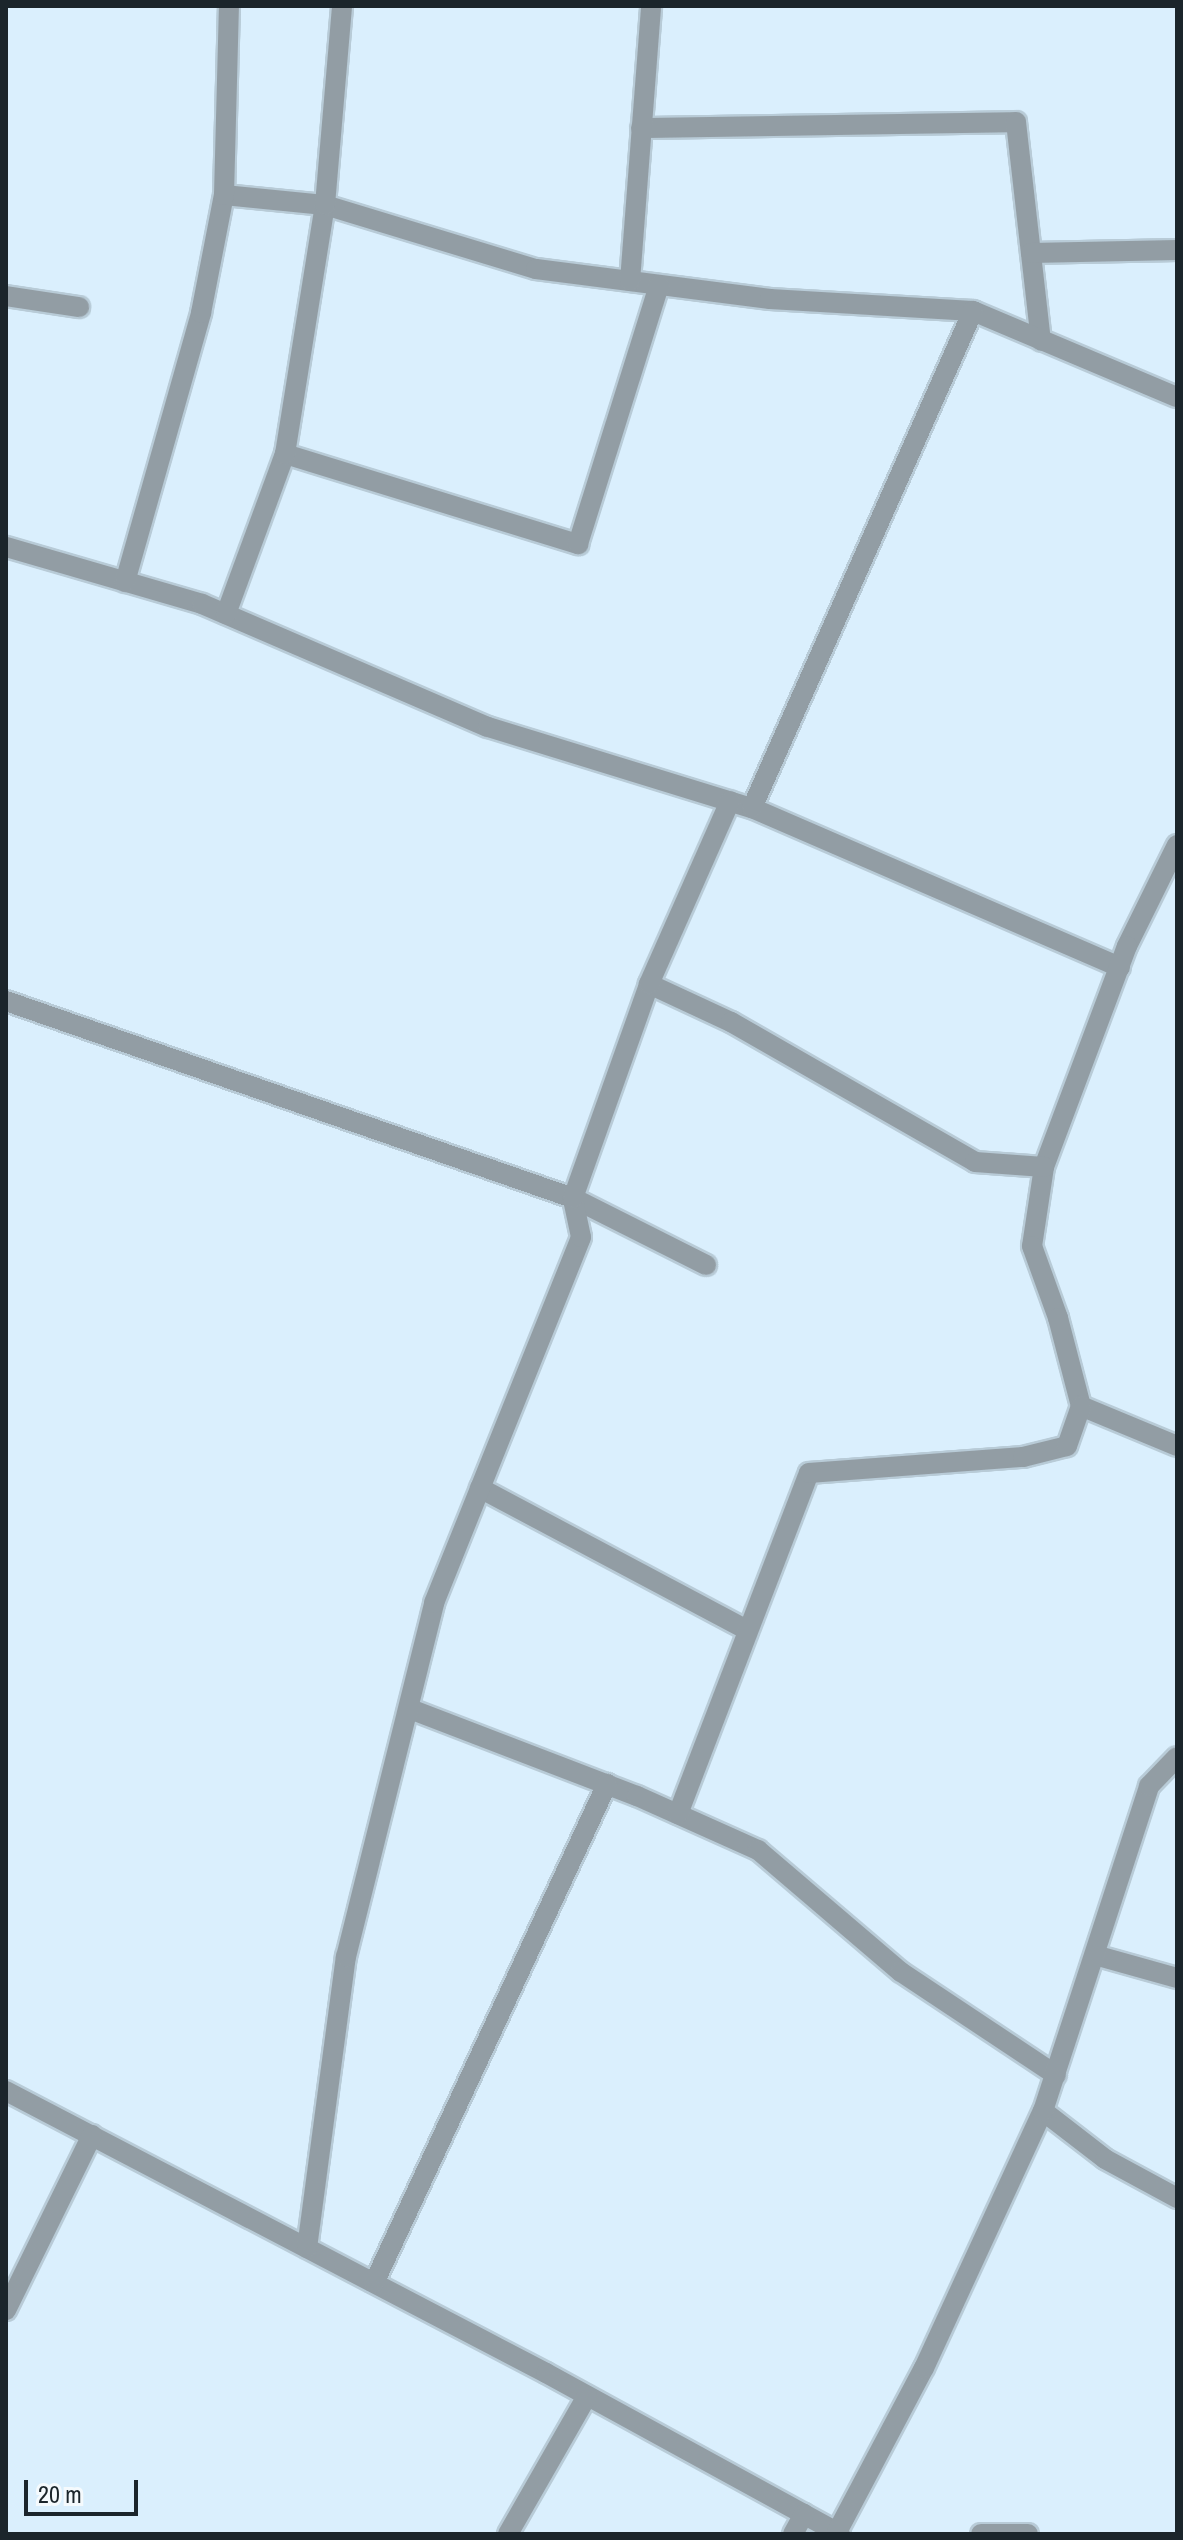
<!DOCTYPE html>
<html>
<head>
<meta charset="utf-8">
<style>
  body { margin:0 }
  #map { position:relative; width:1183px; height:2540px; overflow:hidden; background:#daeffd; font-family:"Archivo Narrow",sans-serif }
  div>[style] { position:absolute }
  .roads { filter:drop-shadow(2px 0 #b8cbd7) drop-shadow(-2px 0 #b8cbd7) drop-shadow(0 2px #b8cbd7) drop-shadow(0 -2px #b8cbd7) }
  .street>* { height:20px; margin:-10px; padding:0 10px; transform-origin:10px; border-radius:10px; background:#929da4 }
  span { translate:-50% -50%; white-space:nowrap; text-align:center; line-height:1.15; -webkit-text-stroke:8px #f5fafd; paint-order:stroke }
  .frame { position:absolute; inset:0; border:8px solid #1b252b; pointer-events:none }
  .scale { position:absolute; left:24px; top:2480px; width:114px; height:36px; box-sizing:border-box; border:4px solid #1b252b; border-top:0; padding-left:10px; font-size:24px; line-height:28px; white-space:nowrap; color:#1b252b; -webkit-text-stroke:6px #f5fafd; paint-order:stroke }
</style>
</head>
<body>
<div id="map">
  <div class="roads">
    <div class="street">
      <i style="left:641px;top:128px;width:375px;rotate:-0.9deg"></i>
      <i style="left:1016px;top:122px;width:220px;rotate:83.5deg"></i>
      <i style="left:224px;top:195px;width:101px;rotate:5.7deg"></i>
      <i style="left:325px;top:205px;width:220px;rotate:16.9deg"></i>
      <i style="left:536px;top:269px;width:236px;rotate:7.3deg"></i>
      <i style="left:770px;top:299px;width:203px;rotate:3.4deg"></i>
      <i style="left:973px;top:311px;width:221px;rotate:22.9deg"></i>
      <i style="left:1031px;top:253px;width:146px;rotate:-1.2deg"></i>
      <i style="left:630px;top:281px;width:276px;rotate:-85.6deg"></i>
      <i style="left:6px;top:296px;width:74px;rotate:8.6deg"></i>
      <i style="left:285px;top:454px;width:307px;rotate:17.1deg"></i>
      <i style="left:578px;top:544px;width:271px;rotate:-72.6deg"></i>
      <i style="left:6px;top:547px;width:204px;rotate:16.2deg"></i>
      <i style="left:202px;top:604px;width:311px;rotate:23.3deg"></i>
      <i style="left:488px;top:727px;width:276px;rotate:17.1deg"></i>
      <i style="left:752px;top:808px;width:401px;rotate:23.4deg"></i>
      <i style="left:125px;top:582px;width:280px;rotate:-74.2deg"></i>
      <i style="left:201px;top:313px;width:120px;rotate:-79deg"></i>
      <i style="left:224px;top:195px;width:189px;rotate:-88.5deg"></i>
      <i style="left:226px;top:614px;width:171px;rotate:-69.8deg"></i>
      <i style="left:285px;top:454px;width:252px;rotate:-80.9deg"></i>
      <i style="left:325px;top:205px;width:200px;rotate:-85.1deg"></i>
      <i style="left:752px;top:808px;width:544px;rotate:-66.03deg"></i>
      <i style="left:1177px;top:845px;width:113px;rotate:116.3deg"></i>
      <i style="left:1127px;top:946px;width:236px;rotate:110.6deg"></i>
      <i style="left:1044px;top:1167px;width:80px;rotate:98.6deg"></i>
      <i style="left:1032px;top:1246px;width:77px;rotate:70.1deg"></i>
      <i style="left:1058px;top:1318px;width:91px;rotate:75.4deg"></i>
      <i style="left:1081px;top:1406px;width:104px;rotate:22.6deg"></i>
      <i style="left:649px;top:984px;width:90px;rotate:24.9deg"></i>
      <i style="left:731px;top:1022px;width:281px;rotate:29.8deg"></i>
      <i style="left:975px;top:1162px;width:69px;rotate:4.1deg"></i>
      <i style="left:6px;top:1001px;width:600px;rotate:19.16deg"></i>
      <i style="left:573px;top:1198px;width:149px;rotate:26.7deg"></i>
      <i style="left:480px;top:1488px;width:302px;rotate:28deg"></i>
      <i style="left:410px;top:1709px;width:243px;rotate:21deg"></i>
      <i style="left:637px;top:1796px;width:133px;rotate:24.1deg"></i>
      <i style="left:758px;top:1850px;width:188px;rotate:40.5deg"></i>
      <i style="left:901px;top:1972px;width:186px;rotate:33.6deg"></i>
      <i style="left:678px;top:1814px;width:365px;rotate:-69deg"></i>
      <i style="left:809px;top:1473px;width:215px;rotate:-4.3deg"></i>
      <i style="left:1023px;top:1457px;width:45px;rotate:-14deg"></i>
      <i style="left:1067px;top:1446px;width:42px;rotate:-70.7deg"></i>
      <i style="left:1095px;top:1955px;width:85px;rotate:15.7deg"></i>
      <i style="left:6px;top:2091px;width:609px;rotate:27.57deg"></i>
      <i style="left:546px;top:2373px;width:335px;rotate:28.7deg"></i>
      <i style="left:1043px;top:2111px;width:78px;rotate:37.7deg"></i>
      <i style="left:1105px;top:2159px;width:82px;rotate:28.4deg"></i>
      <i style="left:307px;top:2248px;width:294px;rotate:-82.4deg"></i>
      <i style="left:346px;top:1957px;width:365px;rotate:-76deg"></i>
      <i style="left:434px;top:1603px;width:394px;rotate:-68.1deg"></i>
      <i style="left:581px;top:1237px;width:40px;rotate:-102deg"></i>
      <i style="left:573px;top:1198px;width:227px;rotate:-70.4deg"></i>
      <i style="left:649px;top:984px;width:200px;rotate:-66.1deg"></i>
      <i style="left:374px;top:2283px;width:551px;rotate:-64.97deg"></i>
      <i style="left:6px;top:2310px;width:195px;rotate:-63.8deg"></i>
      <i style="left:837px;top:2532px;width:186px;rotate:-62.1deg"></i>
      <i style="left:924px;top:2368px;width:283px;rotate:-65.2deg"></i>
      <i style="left:1043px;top:2111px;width:342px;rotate:-71.9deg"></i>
      <i style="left:1149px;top:1786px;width:40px;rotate:-46deg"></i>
      <i style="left:508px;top:2534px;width:159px;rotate:-60.2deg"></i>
      <i style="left:793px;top:2534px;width:23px;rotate:-61deg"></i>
      <i style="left:981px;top:2534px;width:47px"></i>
    </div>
  </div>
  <div class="frame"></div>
  <div class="scale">20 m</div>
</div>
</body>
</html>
